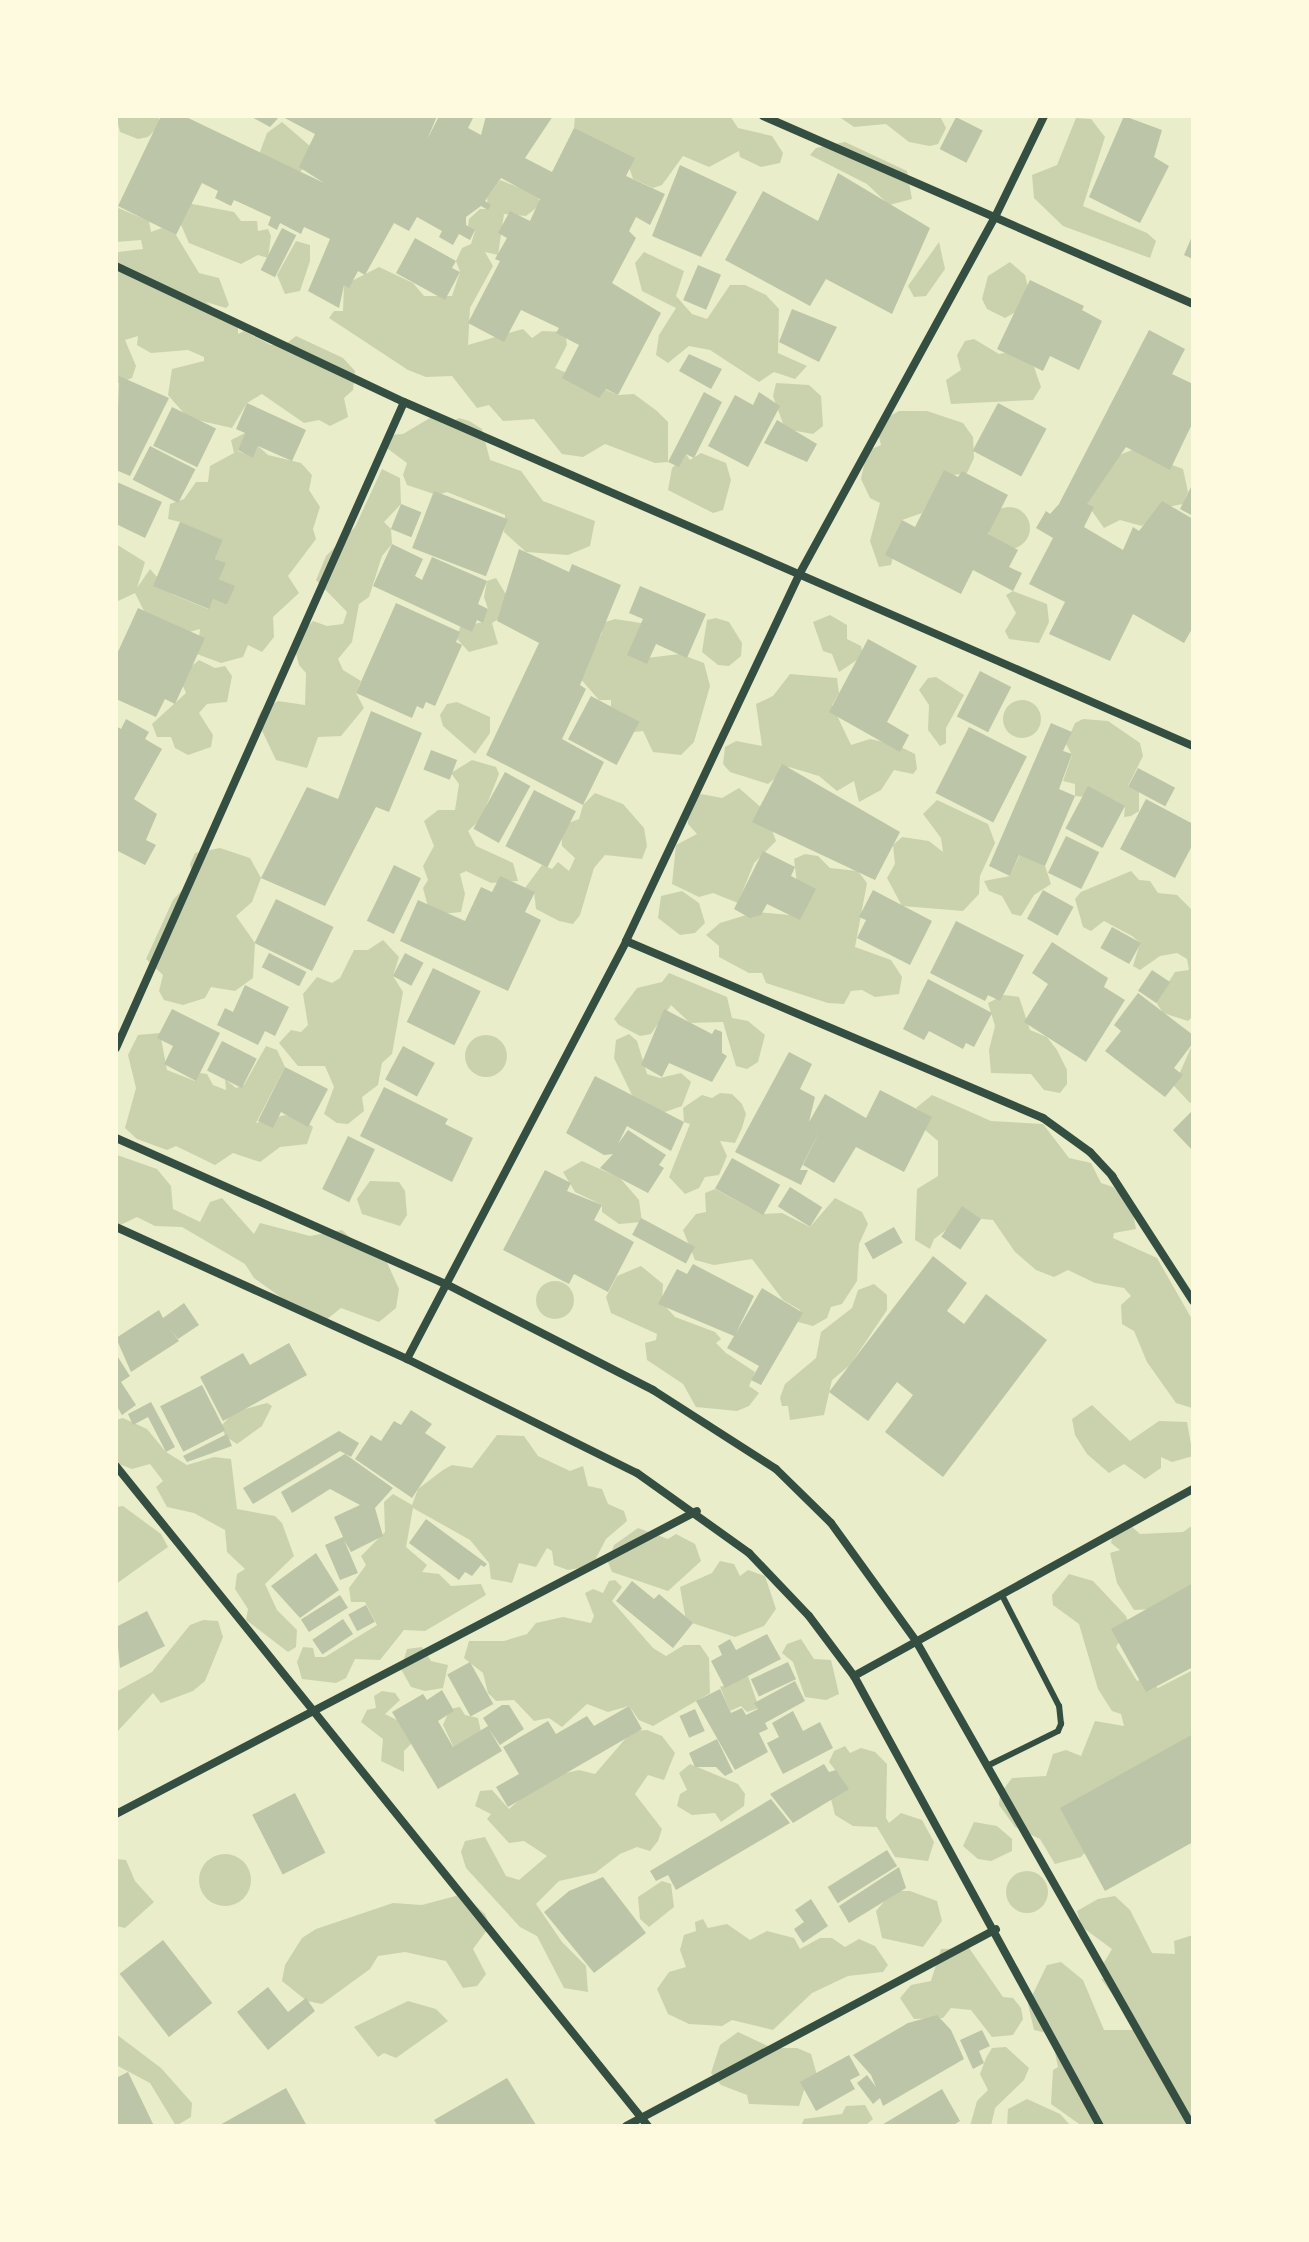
<!DOCTYPE html>
<html>
<head>
<meta charset="utf-8">
<style>
  body { margin:0 }
  #map { position:relative; width:1309px; height:2242px; overflow:hidden; background:#e9edc9; font-family:Raleway,sans-serif }
  div>[style] { position:absolute }
  .green>* { inset:0; background:#cad2ad }
  .round { border-radius:50% }
  .building>* { inset:0; background:#bcc5a7; transform-origin:0 0 }
  .service>* { height:6px; margin:-3px; padding:0 3px; transform-origin:3px; border-radius:3px; background:#344e41 }
  .minor>* { height:8px; margin:-4px; padding:0 4px; transform-origin:4px; border-radius:4px; background:#344e41 }
  span { translate:-50% -50%; white-space:nowrap; text-align:center; line-height:1.15; -webkit-text-stroke:7px #fefae0; paint-order:stroke }
  .frame { position:absolute; inset:0; border:118px solid #fefae0; pointer-events:none }
</style>
</head>
<body>
<div id="map">
  <div class="green">
    <i style="clip-path:polygon(116px 116px,158px 116px,161px 124px,148px 137px,138px 139px,120px 132px)"></i>
    <i style="clip-path:polygon(575px 116px,730px 116px,738px 128px,772px 136px,783px 153px,780px 163px,761px 167px,740px 157px,739px 151px,709px 167px,683px 156px,662px 185px,653px 188px,633px 179px,627px 161px,580px 136px,574px 128px)"></i>
    <i style="clip-path:polygon(838px 116px,940px 116px,946px 128px,938px 144px,930px 146px,909px 142px,886px 124px,854px 127px)"></i>
    <i style="clip-path:polygon(1076px 118px,1091px 119px,1105px 137px,1083px 206px,1147px 233px,1156px 241px,1150px 258px,1063px 226px,1034px 198px,1032px 175px,1057px 165px)"></i>
    <i style="clip-path:polygon(282px 122px,310px 146px,306px 166px,299px 173px,262px 158px,260px 152px,267px 133px)"></i>
    <i style="clip-path:polygon(845px 142px,907px 171px,912px 199px,889px 205px,867px 184px,810px 155px,816px 148px)"></i>
    <i style="clip-path:polygon(500px 180px,538px 195px,540px 205px,526px 216px,504px 214px,498px 255px,485px 252px,493px 266px,470px 308px,468px 345px,523px 329px,532px 338px,542px 331px,565px 332px,567px 345px,555px 368px,618px 395px,634px 394px,657px 411px,668px 422px,668px 462px,655px 463px,605px 444px,583px 457px,562px 454px,534px 419px,503px 421px,489px 405px,477px 408px,452px 376px,426px 377px,408px 370px,329px 318px,334px 311px,343px 311px,344px 285px,379px 267px,413px 283px,424px 296px,452px 296px,460px 272px,456px 261px,462px 248px,471px 244px,475px 231px,468px 226px,469px 219px,480px 209px,488px 209px,487px 198px)"></i>
    <i style="clip-path:polygon(182px 202px,234px 212px,241px 221px,257px 221px,258px 231px,268px 229px,271px 236px,268px 258px,258px 255px,241px 264px,189px 243px,178px 218px)"></i>
    <i style="clip-path:polygon(116px 207px,149px 221px,151px 232px,162px 228px,176px 235px,199px 273px,219px 278px,229px 305px,226px 308px,206px 302px,238px 328px,238px 334px,244px 331px,271px 345px,286px 344px,296px 336px,343px 358px,355px 371px,353px 390px,344px 398px,348px 417px,330px 426px,319px 420px,304px 423px,262px 394px,247px 403px,232px 428px,188px 418px,168px 395px,172px 369px,204px 361px,204px 357px,188px 350px,151px 353px,137px 345px,138px 336px,125px 340px,136px 366px,132px 378px,116px 384px,116px 259px,118px 252px,143px 249px,141px 240px,116px 242px)"></i>
    <i style="clip-path:polygon(296px 241px,310px 245px,310px 261px,300px 291px,285px 294px,277px 275px)"></i>
    <i style="clip-path:polygon(939px 242px,945px 269px,926px 296px,914px 297px,908px 286px)"></i>
    <i style="clip-path:polygon(644px 252px,684px 271px,676px 296px,692px 314px,707px 319px,730px 285px,745px 285px,766px 295px,779px 309px,778px 353px,807px 366px,795px 379px,774px 372px,759px 382px,710px 350px,689px 346px,668px 363px,656px 355px,659px 335px,676px 308px,642px 291px,635px 263px)"></i>
    <i style="clip-path:polygon(1010px 262px,1025px 275px,1029px 291px,1023px 308px,1005px 318px,987px 309px,982px 299px,988px 276px)"></i>
    <i style="clip-path:polygon(974px 339px,999px 354px,1013px 351px,1034px 367px,1041px 387px,1033px 400px,951px 404px,946px 380px,961px 370px,957px 355px,965px 341px)"></i>
    <i style="clip-path:polygon(776px 383px,809px 385px,821px 396px,823px 426px,813px 434px,785px 429px,773px 396px)"></i>
    <i style="clip-path:polygon(899px 411px,927px 411px,963px 423px,973px 437px,974px 458px,967px 473px,941px 477px,922px 513px,902px 520px,891px 565px,879px 567px,870px 541px,880px 503px,870px 498px,861px 479px,867px 451px,881px 445px,876px 424px)"></i>
    <i style="clip-path:polygon(435px 415px,452px 422px,459px 418px,469px 421px,482px 429px,490px 460px,521px 471px,543px 501px,595px 521px,590px 546px,568px 555px,526px 552px,504px 532px,505px 515px,447px 492px,437px 495px,407px 485px,403px 475px,407px 463px,384px 446px,390px 435px,403px 434px)"></i>
    <i style="clip-path:polygon(245px 433px,238px 451px,253px 457px,258px 446px,268px 455px,301px 463px,312px 475px,309px 490px,320px 507px,313px 529px,316px 539px,288px 576px,299px 593px,273px 617px,274px 637px,262px 652px,248px 645px,243px 657px,221px 663px,197px 654px,200px 629px,182px 634px,175px 625px,144px 611px,135px 593px,116px 602px,116px 544px,145px 562px,137px 588px,150px 569px,172px 594px,208px 609px,213px 599px,227px 605px,234px 586px,219px 579px,225px 563px,215px 559px,223px 540px,208px 540px,201px 531px,190px 534px,180px 522px,168px 519px,170px 504px,184px 499px,196px 482px,208px 482px,210px 466px,234px 453px,231px 440px)"></i>
    <i style="clip-path:polygon(1132px 450px,1183px 469px,1188px 492px,1183px 504px,1162px 508px,1142px 526px,1120px 520px,1104px 528px,1087px 504px,1089px 490px,1102px 462px)"></i>
    <i style="clip-path:polygon(701px 453px,726px 463px,731px 480px,723px 510px,713px 513px,668px 490px,672px 468px,686px 454px,690px 460px)"></i>
    <i style="clip-path:polygon(382px 469px,400px 478px,401px 504px,384px 522px,391px 529px,392px 544px,382px 556px,369px 597px,359px 604px,352px 642px,338px 659px,343px 670px,361px 681px,356px 693px,364px 708px,341px 736px,318px 737px,307px 768px,276px 760px,257px 720px,261px 711px,278px 701px,305px 705px,306px 673px,299px 665px,293px 641px,313px 621px,327px 626px,343px 624px,347px 612px,316px 580px,326px 556px,355px 527px)"></i>
    <i class="round" style="left:988px;top:507px;width:42px;height:42px"></i>
    <i style="clip-path:polygon(496px 578px,507px 596px,503px 616px,492px 623px,498px 644px,469px 652px,457px 639px,460px 627px,483px 622px,488px 609px,484px 597px,487px 581px)"></i>
    <i style="clip-path:polygon(1013px 591px,1047px 604px,1049px 622px,1039px 643px,1009px 639px,1005px 631px,1016px 613px,1006px 595px)"></i>
    <i style="clip-path:polygon(830px 615px,847px 625px,847px 639px,861px 646px,863px 656px,839px 672px,832px 654px,823px 651px,813px 622px)"></i>
    <i style="clip-path:polygon(716px 618px,729px 622px,742px 643px,741px 656px,729px 666px,718px 665px,702px 652px,707px 620px)"></i>
    <i style="clip-path:polygon(615px 619px,641px 623px,638px 659px,680px 654px,704px 663px,710px 686px,694px 742px,681px 755px,653px 752px,643px 731px,634px 732px,639px 722px,611px 707px,611px 700px,599px 700px,579px 677px,602px 633px,599px 624px)"></i>
    <i style="clip-path:polygon(199px 660px,215px 668px,225px 666px,232px 676px,227px 702px,207px 704px,199px 713px,213px 735px,211px 747px,188px 755px,175px 748px,171px 737px,157px 737px,152px 724px,186px 693px,179px 677px)"></i>
    <i style="clip-path:polygon(790px 674px,837px 678px,839px 693px,832px 705px,851px 745px,870px 739px,897px 745px,915px 754px,917px 769px,913px 774px,894px 770px,881px 790px,859px 802px,854px 781px,837px 791px,819px 776px,789px 767px,768px 784px,730px 772px,723px 764px,725px 747px,736px 741px,762px 746px,756px 704px,773px 696px)"></i>
    <i style="clip-path:polygon(936px 677px,964px 695px,946px 728px,946px 743px,940px 746px,928px 730px,929px 705px,919px 690px,928px 678px)"></i>
    <i class="round" style="left:1003px;top:700px;width:38px;height:38px"></i>
    <i style="clip-path:polygon(457px 702px,490px 717px,490px 733px,475px 754px,443px 726px,440px 715px,447px 704px)"></i>
    <i style="clip-path:polygon(1083px 719px,1108px 721px,1140px 743px,1143px 756px,1128px 786px,1139px 791px,1139px 811px,1131px 816px,1124px 817px,1125px 806px,1112px 799px,1075px 796px,1075px 784px,1063px 781px,1072px 755px,1066px 744px,1075px 723px)"></i>
    <i style="clip-path:polygon(472px 760px,496px 767px,499px 774px,481px 819px,468px 831px,476px 846px,513px 863px,518px 881px,491px 883px,466px 871px,460px 874px,465px 894px,461px 912px,442px 914px,428px 907px,423px 888px,428px 880px,423px 866px,434px 846px,424px 821px,438px 810px,455px 810px,459px 784px,451px 773px)"></i>
    <i style="clip-path:polygon(739px 788px,765px 811px,776px 841px,754px 863px,738px 903px,713px 893px,699px 897px,672px 884px,676px 845px,697px 834px,688px 824px,688px 800px,701px 794px,722px 798px)"></i>
    <i style="clip-path:polygon(595px 793px,623px 804px,644px 828px,647px 846px,642px 859px,605px 855px,594px 868px,580px 915px,573px 924px,559px 921px,536px 909px,534px 892px,525px 888px,542px 865px,552px 869px,558px 862px,569px 871px,575px 858px,562px 846px,561px 826px,579px 819px,583px 805px)"></i>
    <i style="clip-path:polygon(937px 800px,988px 824px,995px 843px,980px 876px,979px 894px,963px 911px,902px 906px,887px 878px,895px 864px,893px 845px,902px 837px,929px 841px,943px 852px,941px 838px,923px 814px)"></i>
    <i style="clip-path:polygon(220px 848px,250px 858px,261px 878px,252px 902px,236px 916px,255px 943px,253px 978px,235px 991px,211px 987px,205px 998px,183px 1005px,164px 1000px,159px 991px,163px 975px,146px 959px,173px 900px,193px 878px,190px 864px,195px 853px)"></i>
    <i style="clip-path:polygon(1021px 852px,1045px 866px,1051px 884px,1034px 895px,1021px 916px,1012px 914px,1002px 896px,989px 891px,984px 881px,1010px 876px)"></i>
    <i style="clip-path:polygon(805px 854px,818px 856px,830px 868px,858px 871px,867px 883px,855px 947px,891px 960px,902px 977px,899px 994px,875px 997px,862px 990px,851px 991px,844px 1004px,828px 1003px,766px 983px,762px 973px,749px 973px,719px 957px,719px 946px,706px 935px,720px 923px,756px 912px,801px 916px,794px 859px)"></i>
    <i style="clip-path:polygon(1131px 871px,1139px 880px,1150px 881px,1158px 893px,1177px 895px,1193px 911px,1193px 1016px,1188px 1021px,1163px 1013px,1156px 1002px,1175px 972px,1189px 970px,1187px 959px,1177px 953px,1160px 956px,1140px 970px,1133px 966px,1140px 943px,1132px 936px,1104px 921px,1091px 931px,1083px 927px,1075px 899px,1081px 892px)"></i>
    <i style="clip-path:polygon(682px 891px,699px 903px,705px 923px,695px 933px,680px 935px,658px 918px,661px 896px)"></i>
    <i style="clip-path:polygon(383px 940px,399px 957px,393px 976px,403px 992px,392px 1054px,382px 1063px,378px 1085px,362px 1097px,364px 1111px,348px 1124px,337px 1123px,324px 1114px,334px 1087px,325px 1066px,298px 1066px,279px 1043px,291px 1030px,301px 1032px,308px 1025px,303px 994px,317px 977px,332px 983px,340px 978px,354px 950px,368px 950px)"></i>
    <i style="clip-path:polygon(669px 973px,727px 997px,732px 1018px,748px 1021px,765px 1035px,758px 1062px,747px 1069px,736px 1066px,723px 1022px,690px 1023px,671px 1005px,651px 1034px,640px 1036px,619px 1025px,614px 1019px,637px 988px,662px 982px)"></i>
    <i style="clip-path:polygon(1004px 995px,1019px 997px,1030px 1030px,1047px 1037px,1057px 1050px,1067px 1070px,1067px 1084px,1060px 1093px,1044px 1090px,1031px 1074px,991px 1073px,989px 1050px,995px 1026px,988px 1003px)"></i>
    <i style="clip-path:polygon(160px 1033px,167px 1070px,195px 1081px,200px 1073px,207px 1074px,213px 1085px,226px 1090px,225px 1079px,236px 1088px,244px 1085px,266px 1046px,277px 1050px,285px 1067px,256px 1123px,285px 1115px,301px 1118px,313px 1127px,307px 1144px,280px 1147px,260px 1162px,233px 1153px,215px 1165px,176px 1146px,167px 1150px,137px 1139px,125px 1128px,136px 1088px,128px 1055px,138px 1035px)"></i>
    <i style="clip-path:polygon(629px 1034px,637px 1041px,647px 1074px,660px 1078px,681px 1073px,691px 1082px,682px 1106px,662px 1113px,632px 1095px,614px 1058px,616px 1040px)"></i>
    <i class="round" style="left:465px;top:1035px;width:42px;height:42px"></i>
    <i style="clip-path:polygon(1193px 1043px,1193px 1101px,1190px 1103px,1174px 1086px)"></i>
    <i style="clip-path:polygon(720px 1093px,732px 1094px,742px 1104px,746px 1114px,742px 1128px,735px 1143px,720px 1141px,727px 1156px,719px 1175px,705px 1177px,699px 1188px,685px 1194px,669px 1177px,690px 1124px,684px 1122px,683px 1108px,702px 1095px,712px 1098px)"></i>
    <i style="clip-path:polygon(932px 1095px,991px 1121px,1043px 1124px,1069px 1158px,1091px 1163px,1101px 1183px,1113px 1187px,1132px 1208px,1136px 1229px,1114px 1233px,1113px 1238px,1157px 1258px,1193px 1321px,1192px 1408px,1176px 1403px,1147px 1362px,1134px 1331px,1122px 1324px,1121px 1305px,1131px 1296px,1124px 1288px,1095px 1283px,1068px 1270px,1054px 1277px,1036px 1270px,1015px 1252px,993px 1220px,972px 1218px,954px 1224px,934px 1239px,930px 1249px,915px 1240px,917px 1189px,938px 1176px,938px 1141px,925px 1130px,926px 1117px,916px 1108px)"></i>
    <i style="clip-path:polygon(117px 1155px,157px 1169px,171px 1186px,173px 1209px,200px 1222px,210px 1202px,222px 1198px,254px 1234px,260px 1223px,310px 1236px,342px 1230px,362px 1249px,385px 1258px,399px 1289px,396px 1308px,379px 1322px,341px 1308px,326px 1320px,293px 1306px,254px 1278px,245px 1264px,182px 1227px,155px 1226px,137px 1217px,116px 1227px)"></i>
    <i style="clip-path:polygon(582px 1161px,620px 1178px,639px 1200px,642px 1222px,619px 1224px,602px 1212px,602px 1205px,575px 1192px,563px 1172px)"></i>
    <i style="clip-path:polygon(370px 1181px,399px 1182px,405px 1191px,407px 1215px,400px 1226px,362px 1214px,357px 1199px)"></i>
    <i style="clip-path:polygon(715px 1189px,761px 1214px,782px 1213px,810px 1227px,835px 1198px,862px 1212px,868px 1224px,859px 1244px,857px 1281px,842px 1304px,831px 1307px,827px 1318px,813px 1326px,798px 1322px,800px 1310px,783px 1300px,752px 1259px,714px 1265px,695px 1260px,683px 1230px,696px 1214px,706px 1212px,705px 1193px)"></i>
    <i style="clip-path:polygon(641px 1266px,663px 1284px,662px 1303px,675px 1317px,715px 1332px,721px 1339px,716px 1343px,726px 1353px,755px 1372px,749px 1386px,759px 1393px,749px 1406px,737px 1411px,696px 1407px,683px 1384px,647px 1360px,645px 1343px,656px 1340px,657px 1334px,611px 1313px,606px 1297px,617px 1276px)"></i>
    <i class="round" style="left:536px;top:1281px;width:38px;height:38px"></i>
    <i style="clip-path:polygon(874px 1284px,887px 1295px,887px 1310px,850px 1365px,832px 1380px,824px 1415px,790px 1420px,788px 1406px,782px 1406px,780px 1398px,785px 1384px,816px 1358px,821px 1332px,852px 1308px,858px 1290px)"></i>
    <i style="clip-path:polygon(267px 1403px,272px 1406px,262px 1426px,237px 1444px,225px 1436px,222px 1425px,234px 1412px)"></i>
    <i style="clip-path:polygon(1092px 1405px,1130px 1441px,1159px 1421px,1187px 1422px,1193px 1456px,1172px 1462px,1161px 1457px,1161px 1468px,1145px 1479px,1124px 1464px,1109px 1473px,1087px 1454px,1075px 1435px,1072px 1419px)"></i>
    <i style="clip-path:polygon(123px 1418px,147px 1429px,166px 1452px,187px 1465px,214px 1457px,231px 1459px,237px 1509px,275px 1516px,282px 1523px,294px 1556px,265px 1584px,277px 1610px,297px 1630px,296px 1647px,288px 1652px,246px 1620px,248px 1609px,235px 1589px,237px 1574px,245px 1569px,227px 1552px,225px 1530px,194px 1513px,167px 1507px,156px 1487px,163px 1481px,150px 1464px,132px 1469px,116px 1463px,116px 1420px)"></i>
    <i style="clip-path:polygon(497px 1435px,524px 1436px,538px 1456px,570px 1471px,583px 1466px,588px 1486px,602px 1489px,608px 1504px,624px 1511px,627px 1521px,606px 1539px,592px 1566px,568px 1570px,554px 1565px,552px 1551px,547px 1548px,536px 1567px,519px 1563px,512px 1583px,491px 1579px,489px 1563px,470px 1540px,413px 1508px,406px 1547px,427px 1565px,422px 1572px,439px 1574px,451px 1586px,481px 1584px,486px 1595px,425px 1631px,404px 1630px,380px 1660px,355px 1659px,346px 1678px,336px 1683px,302px 1679px,297px 1662px,303px 1647px,313px 1648px,315px 1657px,325px 1657px,377px 1625px,365px 1602px,351px 1602px,349px 1588px,366px 1565px,361px 1556px,385px 1532px,384px 1502px,393px 1494px,412px 1505px,418px 1489px,443px 1470px,452px 1465px,472px 1468px)"></i>
    <i style="clip-path:polygon(123px 1506px,161px 1534px,168px 1547px,116px 1584px,116px 1507px)"></i>
    <i style="clip-path:polygon(1130px 1525px,1140px 1534px,1183px 1532px,1193px 1525px,1193px 1607px,1134px 1610px,1117px 1583px,1110px 1553px,1120px 1550px,1111px 1543px,1113px 1533px)"></i>
    <i style="clip-path:polygon(638px 1528px,668px 1539px,676px 1534px,695px 1544px,701px 1561px,668px 1591px,612px 1572px,608px 1562px,614px 1545px)"></i>
    <i style="clip-path:polygon(720px 1561px,734px 1564px,740px 1576px,748px 1570px,765px 1576px,776px 1609px,764px 1626px,735px 1637px,686px 1621px,680px 1587px,712px 1573px)"></i>
    <i style="clip-path:polygon(1069px 1574px,1093px 1581px,1126px 1616px,1129px 1625px,1116px 1647px,1137px 1681px,1144px 1678px,1158px 1688px,1193px 1670px,1193px 1742px,1081px 1857px,1055px 1864px,1040px 1839px,1015px 1827px,999px 1805px,1000px 1794px,1012px 1778px,1046px 1776px,1053px 1754px,1066px 1750px,1081px 1756px,1095px 1721px,1124px 1726px,1121px 1714px,1112px 1711px,1098px 1689px,1079px 1624px,1053px 1605px,1052px 1595px)"></i>
    <i style="clip-path:polygon(615px 1580px,622px 1587px,612px 1601px,653px 1648px,666px 1656px,684px 1645px,700px 1645px,709px 1658px,710px 1693px,653px 1726px,639px 1720px,629px 1706px,608px 1712px,587px 1704px,562px 1727px,549px 1718px,534px 1721px,514px 1700px,496px 1701px,488px 1693px,483px 1673px,464px 1658px,469px 1641px,504px 1641px,527px 1634px,536px 1623px,563px 1617px,591px 1623px,594px 1616px,585px 1593px,593px 1589px,603px 1593px,609px 1581px)"></i>
    <i style="clip-path:polygon(203px 1620px,218px 1621px,223px 1637px,205px 1681px,193px 1691px,161px 1703px,153px 1693px,116px 1733px,116px 1692px,152px 1672px,190px 1625px)"></i>
    <i style="clip-path:polygon(801px 1639px,814px 1659px,831px 1660px,839px 1694px,826px 1700px,805px 1697px,793px 1662px,782px 1653px,787px 1644px)"></i>
    <i style="clip-path:polygon(422px 1647px,431px 1661px,448px 1665px,443px 1688px,425px 1691px,411px 1687px,401px 1669px,407px 1649px)"></i>
    <i style="clip-path:polygon(748px 1676px,759px 1708px,747px 1712px,741px 1706px,730px 1711px,720px 1687px)"></i>
    <i style="clip-path:polygon(382px 1691px,395px 1693px,400px 1700px,385px 1714px,409px 1726px,412px 1743px,404px 1751px,404px 1772px,381px 1761px,383px 1739px,361px 1722px,367px 1710px,376px 1708px,374px 1696px)"></i>
    <i style="clip-path:polygon(460px 1707px,465px 1715px,478px 1718px,481px 1732px,454px 1748px,443px 1725px,450px 1709px)"></i>
    <i style="clip-path:polygon(647px 1730px,662px 1736px,675px 1753px,664px 1780px,648px 1775px,635px 1794px,662px 1829px,658px 1841px,650px 1851px,637px 1847px,620px 1854px,595px 1873px,559px 1881px,536px 1904px,562px 1942px,586px 1966px,588px 1992px,564px 1988px,537px 1936px,520px 1927px,466px 1868px,461px 1852px,465px 1841px,485px 1837px,506px 1876px,519px 1880px,547px 1856px,524px 1841px,509px 1843px,487px 1819px,491px 1814px,475px 1806px,480px 1791px,492px 1790px,509px 1809px,544px 1778px,579px 1770px,595px 1774px,632px 1731px)"></i>
    <i style="clip-path:polygon(845px 1746px,850px 1753px,861px 1748px,875px 1752px,887px 1764px,886px 1818px,889px 1823px,901px 1813px,922px 1820px,934px 1842px,928px 1861px,895px 1857px,877px 1827px,853px 1826px,835px 1815px,831px 1799px,843px 1780px,829px 1762px,834px 1751px)"></i>
    <i style="clip-path:polygon(690px 1764px,738px 1784px,745px 1794px,744px 1806px,721px 1822px,715px 1813px,692px 1815px,677px 1806px,680px 1794px,687px 1790px,679px 1773px)"></i>
    <i style="clip-path:polygon(974px 1822px,997px 1826px,1012px 1839px,1012px 1851px,991px 1861px,978px 1859px,963px 1846px)"></i>
    <i class="round" style="left:199px;top:1854px;width:52px;height:52px"></i>
    <i style="clip-path:polygon(116px 1859px,126px 1860px,135px 1881px,154px 1902px,125px 1928px,116px 1926px)"></i>
    <i class="round" style="left:1006px;top:1871px;width:42px;height:42px"></i>
    <i style="clip-path:polygon(662px 1881px,671px 1884px,674px 1907px,649px 1927px,640px 1919px,638px 1897px)"></i>
    <i style="clip-path:polygon(893px 1891px,910px 1891px,937px 1901px,942px 1921px,923px 1947px,882px 1938px,876px 1911px)"></i>
    <i style="clip-path:polygon(463px 1894px,485px 1914px,490px 1926px,473px 1949px,486px 1974px,477px 1986px,463px 1988px,446px 1961px,405px 1952px,378px 1956px,370px 1969px,322px 2004px,307px 2001px,282px 1981px,285px 1965px,302px 1938px,316px 1929px,393px 1903px,422px 1905px)"></i>
    <i style="clip-path:polygon(1115px 1896px,1130px 1910px,1152px 1953px,1175px 1954px,1174px 1941px,1193px 1935px,1193px 2126px,1082px 2126px,1051px 2104px,1053px 2070px,1058px 2067px,1051px 2034px,1034px 2030px,1028px 2004px,1047px 1965px,1061px 1962px,1083px 1980px,1104px 2030px,1139px 2030px,1101px 1979px,1109px 1978px,1102px 1966px,1112px 1949px,1082px 1927px,1077px 1911px,1098px 1899px)"></i>
    <i style="clip-path:polygon(703px 1919px,708px 1928px,727px 1924px,750px 1940px,767px 1931px,794px 1938px,800px 1949px,820px 1938px,832px 1938px,845px 1947px,859px 1939px,875px 1946px,888px 1965px,883px 1972px,848px 1976px,812px 1993px,773px 2030px,732px 2020px,722px 2026px,689px 2024px,668px 2014px,657px 1989px,669px 1972px,686px 1967px,680px 1950px,684px 1935px,696px 1931px,695px 1922px)"></i>
    <i style="clip-path:polygon(969px 1948px,1003px 1997px,1013px 1998px,1021px 2008px,1023px 2019px,1013px 2035px,992px 2037px,971px 2010px,951px 2008px,943px 2018px,914px 2019px,900px 1998px,911px 1985px,931px 1981px,941px 1949px)"></i>
    <i style="clip-path:polygon(408px 2001px,436px 2009px,448px 2021px,396px 2058px,384px 2053px,378px 2057px,354px 2027px)"></i>
    <i style="clip-path:polygon(738px 2032px,772px 2048px,797px 2048px,811px 2054px,817px 2075px,805px 2087px,799px 2106px,749px 2104px,747px 2095px,721px 2085px,711px 2073px,720px 2045px)"></i>
    <i style="clip-path:polygon(116px 2034px,161px 2068px,192px 2103px,191px 2117px,176px 2126px,150px 2083px,116px 2065px)"></i>
    <i style="clip-path:polygon(1006px 2047px,1029px 2068px,1024px 2080px,995px 2108px,991px 2126px,970px 2126px,977px 2101px,988px 2090px,980px 2074px,986px 2058px,992px 2048px)"></i>
    <i style="clip-path:polygon(1027px 2099px,1060px 2114px,1071px 2126px,1007px 2126px,1008px 2109px)"></i>
    <i style="clip-path:polygon(865px 2105px,873px 2119px,865px 2126px,801px 2126px,804px 2119px,842px 2114px,846px 2106px)"></i>
  </div>
  <div class="building">
    <i style="clip-path:polygon(161px 116px,184px 116px,324px 183px,299px 167px,315px 134px,281px 116px,437px 116px,427px 140px,439px 116px,474px 116px,468px 128px,481px 135px,486px 116px,553px 116px,525px 158px,552px 172px,574px 128px,635px 158px,626px 176px,665px 194px,650px 225px,636px 217px,629px 231px,636px 238px,612px 283px,661px 313px,618px 395px,606px 389px,599px 398px,562px 378px,579px 345px,556px 333px,559px 328px,521px 310px,504px 342px,468px 323px,500px 261px,495px 259px,507px 238px,498px 233px,510px 211px,530px 221px,540px 199px,501px 178px,485px 201px,491px 205px,488px 210px,481px 206px,466px 217px,466px 225px,475px 230px,470px 240px,459px 234px,453px 245px,439px 237px,442px 231px,417px 217px,409px 231px,394px 223px,365px 275px,358px 271px,349px 288px,344px 285px,339px 308px,308px 291px,330px 239px,304px 227px,301px 234px,280px 223px,277px 230px,268px 225px,271px 217px,234px 200px,231px 206px,215px 198px,218px 191px,202px 183px,176px 235px,118px 206px)"></i>
    <i style="clip-path:polygon(250px 116px,280px 116px,270px 127px)"></i>
    <i style="clip-path:polygon(1124px 116px,1162px 130px,1154px 157px,1169px 166px,1140px 223px,1089px 197px)"></i>
    <i style="left:956px;top:117px;width:30px;height:36px;rotate:27deg"></i>
    <i style="clip-path:polygon(680px 165px,737px 192px,701px 257px,652px 236px)"></i>
    <i style="clip-path:polygon(838px 173px,930px 228px,892px 314px,826px 279px,810px 306px,725px 260px,763px 191px,818px 221px)"></i>
    <i style="left:282px;top:228px;width:16px;height:47px;rotate:27deg"></i>
    <i style="clip-path:polygon(1193px 234px,1193px 259px,1184px 255px)"></i>
    <i style="clip-path:polygon(415px 238px,456px 261px,452px 268px,460px 272px,445px 300px,396px 273px)"></i>
    <i style="left:698px;top:265px;width:25px;height:38px;rotate:23deg"></i>
    <i style="clip-path:polygon(1030px 280px,1084px 306px,1082px 310px,1102px 321px,1079px 370px,1050px 356px,1043px 371px,997px 349px)"></i>
    <i style="clip-path:polygon(792px 309px,837px 327px,819px 362px,779px 342px)"></i>
    <i style="clip-path:polygon(1149px 330px,1185px 349px,1172px 374px,1193px 384px,1193px 422px,1170px 470px,1126px 447px,1087px 504px,1094px 507px,1084px 527px,1123px 550px,1133px 527px,1139px 531px,1162px 501px,1193px 519px,1193px 627px,1184px 643px,1133px 614px,1110px 661px,1049px 634px,1065px 602px,1029px 584px,1053px 538px,1036px 528px,1046px 511px,1050px 514px,1059px 504px)"></i>
    <i style="clip-path:polygon(689px 354px,722px 369px,711px 389px,679px 371px)"></i>
    <i style="clip-path:polygon(119px 376px,169px 398px,130px 476px,116px 470px)"></i>
    <i style="clip-path:polygon(704px 392px,722px 402px,694px 458px,686px 454px,679px 467px,668px 462px)"></i>
    <i style="clip-path:polygon(759px 392px,780px 406px,748px 467px,708px 446px,735px 395px,753px 405px)"></i>
    <i style="clip-path:polygon(247px 403px,306px 430px,292px 461px,258px 446px,253px 458px,238px 450px,245px 433px,236px 429px)"></i>
    <i style="left:998px;top:403px;width:55px;height:54px;rotate:28deg"></i>
    <i style="left:172px;top:407px;width:49px;height:43px;rotate:26deg"></i>
    <i style="clip-path:polygon(777px 420px,817px 444px,807px 462px,764px 443px)"></i>
    <i style="left:150px;top:446px;width:51px;height:38px;rotate:27deg"></i>
    <i style="clip-path:polygon(944px 470px,958px 477px,962px 471px,1008px 495px,988px 534px,1018px 550px,1009px 567px,1022px 573px,1013px 591px,973px 570px,961px 594px,885px 555px,902px 520px,915px 527px)"></i>
    <i style="clip-path:polygon(117px 482px,162px 502px,145px 538px,116px 524px)"></i>
    <i style="clip-path:polygon(1193px 483px,1193px 516px,1180px 509px)"></i>
    <i style="left:434px;top:491px;width:79px;height:61px;rotate:21deg"></i>
    <i style="left:401px;top:504px;width:22px;height:27px;rotate:22deg"></i>
    <i style="clip-path:polygon(180px 522px,223px 540px,215px 559px,226px 563px,219px 579px,235px 586px,227px 605px,213px 599px,209px 609px,153px 586px)"></i>
    <i style="clip-path:polygon(392px 544px,423px 559px,415px 576px,422px 580px,432px 557px,487px 581px,478px 604px,488px 609px,483px 623px,477px 620px,472px 632px,373px 586px)"></i>
    <i style="clip-path:polygon(519px 549px,569px 572px,572px 564px,621px 585px,580px 685px,586px 689px,562px 739px,604px 762px,583px 805px,486px 755px,539px 643px,497px 621px)"></i>
    <i style="clip-path:polygon(640px 586px,706px 614px,687px 658px,656px 644px,647px 664px,627px 655px,643px 619px,629px 613px)"></i>
    <i style="clip-path:polygon(396px 603px,460px 632px,456px 642px,462px 645px,435px 706px,426px 702px,423px 709px,417px 706px,412px 718px,356px 693px)"></i>
    <i style="clip-path:polygon(138px 608px,205px 638px,175px 704px,165px 699px,156px 717px,116px 699px,116px 656px)"></i>
    <i style="clip-path:polygon(868px 639px,917px 666px,887px 722px,909px 735px,900px 752px,829px 712px)"></i>
    <i style="left:980px;top:671px;width:35px;height:51px;rotate:27deg"></i>
    <i style="left:591px;top:696px;width:55px;height:49px;rotate:28deg"></i>
    <i style="clip-path:polygon(371px 711px,422px 733px,389px 812px,376px 807px,325px 906px,261px 878px,307px 787px,338px 799px)"></i>
    <i style="clip-path:polygon(126px 719px,149px 732px,145px 739px,162px 749px,134px 799px,157px 814px,146px 840px,156px 845px,145px 865px,116px 850px,116px 726px,121px 729px)"></i>
    <i style="clip-path:polygon(1051px 723px,1072px 732px,1063px 751px,1072px 754px,1059px 789px,1075px 796px,1045px 866px,1019px 855px,1010px 876px,989px 866px)"></i>
    <i style="left:969px;top:727px;width:65px;height:74px;rotate:27deg"></i>
    <i style="left:431px;top:750px;width:28px;height:21px;rotate:21deg"></i>
    <i style="clip-path:polygon(782px 764px,900px 832px,875px 880px,752px 822px)"></i>
    <i style="left:1138px;top:768px;width:42px;height:21px;rotate:28deg"></i>
    <i style="left:505px;top:772px;width:29px;height:65px;rotate:29deg"></i>
    <i style="left:1088px;top:786px;width:42px;height:48px;rotate:28deg"></i>
    <i style="left:534px;top:790px;width:47px;height:63px;rotate:27deg"></i>
    <i style="clip-path:polygon(1146px 799px,1193px 824px,1193px 844px,1175px 878px,1120px 849px)"></i>
    <i style="left:1066px;top:836px;width:37px;height:41px;rotate:26deg"></i>
    <i style="clip-path:polygon(763px 851px,795px 867px,791px 876px,816px 889px,800px 920px,767px 904px,761px 915px,750px 918px,734px 909px)"></i>
    <i style="left:394px;top:865px;width:30px;height:62px;rotate:26deg"></i>
    <i style="clip-path:polygon(500px 876px,535px 892px,525px 912px,541px 920px,508px 991px,400px 941px,418px 900px,465px 921px,481px 887px,492px 892px)"></i>
    <i style="clip-path:polygon(873px 890px,932px 921px,910px 965px,857px 938px,866px 920px,859px 917px)"></i>
    <i style="left:1043px;top:890px;width:35px;height:33px;rotate:29deg"></i>
    <i style="left:276px;top:899px;width:64px;height:49px;rotate:26deg"></i>
    <i style="clip-path:polygon(956px 921px,1024px 955px,1000px 1001px,988px 995px,985px 1001px,930px 973px)"></i>
    <i style="left:1112px;top:927px;width:33px;height:24px;rotate:29deg"></i>
    <i style="clip-path:polygon(1052px 942px,1108px 978px,1104px 987px,1125px 1000px,1086px 1062px,1024px 1022px,1048px 984px,1032px 973px)"></i>
    <i style="left:269px;top:953px;width:42px;height:16px;rotate:27deg"></i>
    <i style="left:405px;top:953px;width:21px;height:26px;rotate:28deg"></i>
    <i style="left:433px;top:968px;width:53px;height:60px;rotate:26deg"></i>
    <i style="left:1152px;top:970px;width:22px;height:25px;rotate:34deg"></i>
    <i style="clip-path:polygon(928px 979px,992px 1013px,974px 1047px,966px 1043px,963px 1049px,929px 1031px,924px 1040px,903px 1029px)"></i>
    <i style="clip-path:polygon(245px 985px,289px 1007px,275px 1036px,265px 1031px,258px 1045px,217px 1025px,225px 1008px,233px 1012px)"></i>
    <i style="clip-path:polygon(1138px 993px,1193px 1035px,1193px 1043px,1174px 1068px,1183px 1075px,1165px 1097px,1105px 1051px,1121px 1031px,1114px 1025px)"></i>
    <i style="clip-path:polygon(172px 1009px,220px 1033px,196px 1081px,164px 1064px,173px 1046px,157px 1038px)"></i>
    <i style="clip-path:polygon(664px 1009px,712px 1034px,715px 1029px,722px 1032px,722px 1053px,727px 1056px,712px 1082px,669px 1063px,662px 1077px,641px 1065px)"></i>
    <i style="left:222px;top:1041px;width:39px;height:33px;rotate:27deg"></i>
    <i style="left:403px;top:1046px;width:36px;height:38px;rotate:28deg"></i>
    <i style="clip-path:polygon(789px 1052px,812px 1064px,800px 1089px,815px 1097px,809px 1122px,825px 1094px,866px 1118px,880px 1090px,932px 1117px,904px 1172px,856px 1147px,834px 1183px,803px 1165px,821px 1128px,800px 1170px,808px 1170px,801px 1185px,735px 1152px)"></i>
    <i style="clip-path:polygon(285px 1067px,328px 1089px,308px 1127px,281px 1112px,273px 1128px,258px 1121px)"></i>
    <i style="clip-path:polygon(595px 1076px,684px 1122px,671px 1151px,627px 1126px,618px 1144px,628px 1130px,666px 1155px,659px 1165px,664px 1168px,648px 1193px,600px 1168px,613px 1154px,604px 1155px,566px 1133px)"></i>
    <i style="clip-path:polygon(384px 1087px,448px 1119px,445px 1124px,473px 1138px,452px 1182px,360px 1136px)"></i>
    <i style="clip-path:polygon(1193px 1110px,1193px 1151px,1173px 1130px)"></i>
    <i style="left:348px;top:1136px;width:30px;height:59px;rotate:26deg"></i>
    <i style="left:732px;top:1158px;width:55px;height:35px;rotate:29deg"></i>
    <i style="clip-path:polygon(545px 1170px,571px 1183px,567px 1191px,602px 1205px,594px 1220px,634px 1242px,608px 1292px,574px 1274px,569px 1284px,503px 1250px)"></i>
    <i style="left:790px;top:1187px;width:38px;height:23px;rotate:32deg"></i>
    <i style="left:962px;top:1206px;width:23px;height:37px;rotate:34deg"></i>
    <i style="left:641px;top:1218px;width:61px;height:19px;rotate:28deg"></i>
    <i style="left:894px;top:1227px;width:18px;height:34px;rotate:61deg"></i>
    <i style="clip-path:polygon(933px 1256px,967px 1283px,947px 1311px,964px 1324px,986px 1294px,1047px 1340px,943px 1477px,885px 1432px,913px 1395px,897px 1382px,868px 1421px,829px 1392px)"></i>
    <i style="clip-path:polygon(693px 1264px,754px 1296px,736px 1333px,762px 1288px,803px 1313px,761px 1385px,751px 1380px,759px 1366px,727px 1348px,734px 1336px,658px 1304px,677px 1269px,687px 1274px)"></i>
    <i style="clip-path:polygon(184px 1303px,199px 1325px,178px 1339px,170px 1329px,179px 1341px,131px 1372px,116px 1338px,159px 1310px,163px 1318px)"></i>
    <i style="clip-path:polygon(289px 1343px,307px 1375px,223px 1421px,200px 1377px,243px 1353px,250px 1365px)"></i>
    <i style="clip-path:polygon(116px 1354px,130px 1376px,121px 1382px,136px 1405px,122px 1415px,116px 1405px)"></i>
    <i style="left:202px;top:1385px;width:51px;height:47px;rotate:63deg"></i>
    <i style="clip-path:polygon(151px 1402px,175px 1447px,166px 1452px,148px 1417px,133px 1425px,128px 1414px)"></i>
    <i style="clip-path:polygon(411px 1410px,432px 1424px,425px 1433px,446px 1447px,412px 1498px,355px 1459px,371px 1435px,381px 1441px,394px 1421px,401px 1425px)"></i>
    <i style="clip-path:polygon(339px 1431px,359px 1443px,351px 1457px,340px 1451px,253px 1504px,243px 1488px)"></i>
    <i style="clip-path:polygon(227px 1434px,232px 1446px,187px 1462px,183px 1456px)"></i>
    <i style="clip-path:polygon(345px 1454px,393px 1488px,375px 1508px,383px 1536px,351px 1552px,344px 1540px,358px 1573px,340px 1580px,325px 1545px,343px 1537px,334px 1517px,360px 1505px,330px 1489px,292px 1513px,281px 1492px)"></i>
    <i style="clip-path:polygon(426px 1519px,487px 1564px,484px 1567px,481px 1565px,472px 1576px,465px 1572px,459px 1580px,409px 1543px)"></i>
    <i style="clip-path:polygon(316px 1553px,339px 1590px,300px 1618px,271px 1586px)"></i>
    <i style="clip-path:polygon(632px 1581px,654px 1599px,659px 1594px,693px 1623px,673px 1648px,616px 1601px)"></i>
    <i style="clip-path:polygon(1193px 1583px,1193px 1667px,1146px 1692px,1111px 1629px)"></i>
    <i style="left:340px;top:1595px;width:15px;height:46px;rotate:58deg"></i>
    <i style="left:366px;top:1605px;width:19px;height:20px;rotate:62deg"></i>
    <i style="clip-path:polygon(147px 1611px,165px 1646px,120px 1668px,116px 1627px)"></i>
    <i style="left:343px;top:1619px;width:18px;height:37px;rotate:56deg"></i>
    <i style="clip-path:polygon(767px 1634px,781px 1659px,725px 1688px,711px 1661px,722px 1655px,718px 1646px,730px 1639px,736px 1650px)"></i>
    <i style="left:470px;top:1662px;width:48px;height:26px;rotate:61deg"></i>
    <i style="left:788px;top:1662px;width:19px;height:41px;rotate:65deg"></i>
    <i style="clip-path:polygon(795px 1681px,805px 1701px,765px 1723px,768px 1729px,759px 1733px,768px 1752px,735px 1770px,696px 1701px,720px 1689px,731px 1713px,742px 1708px,746px 1715px,758px 1709px,754px 1703px)"></i>
    <i style="clip-path:polygon(442px 1690px,454px 1711px,438px 1721px,453px 1747px,488px 1726px,483px 1718px,502px 1705px,509px 1705px,524px 1729px,500px 1745px,489px 1729px,502px 1751px,438px 1789px,392px 1712px,423px 1694px,427px 1700px)"></i>
    <i style="clip-path:polygon(629px 1706px,642px 1729px,508px 1807px,496px 1787px,519px 1774px,503px 1747px,548px 1721px,556px 1734px,587px 1716px,594px 1726px)"></i>
    <i style="left:695px;top:1709px;width:24px;height:17px;rotate:66deg"></i>
    <i style="clip-path:polygon(793px 1711px,803px 1731px,820px 1722px,833px 1748px,783px 1774px,767px 1743px,779px 1737px,772px 1723px)"></i>
    <i style="clip-path:polygon(1193px 1734px,1193px 1842px,1105px 1891px,1060px 1808px)"></i>
    <i style="clip-path:polygon(717px 1739px,733px 1772px,725px 1776px,716px 1767px,695px 1767px,689px 1753px)"></i>
    <i style="clip-path:polygon(824px 1764px,829px 1772px,836px 1770px,849px 1789px,793px 1823px,770px 1794px)"></i>
    <i style="left:295px;top:1793px;width:67px;height:48px;rotate:63deg"></i>
    <i style="clip-path:polygon(771px 1799px,790px 1823px,676px 1890px,668px 1875px,656px 1881px,650px 1871px)"></i>
    <i style="left:887px;top:1850px;width:19px;height:70px;rotate:58deg"></i>
    <i style="clip-path:polygon(899px 1867px,906px 1888px,849px 1923px,839px 1906px)"></i>
    <i style="clip-path:polygon(603px 1877px,646px 1933px,594px 1973px,544px 1912px,569px 1891px)"></i>
    <i style="clip-path:polygon(811px 1899px,828px 1926px,803px 1943px,794px 1929px,804px 1922px,795px 1910px)"></i>
    <i style="left:163px;top:1940px;width:80px;height:55px;rotate:52deg"></i>
    <i style="clip-path:polygon(268px 1987px,288px 2012px,306px 1998px,315px 2011px,268px 2050px,237px 2012px)"></i>
    <i style="clip-path:polygon(937px 2015px,951px 2030px,964px 2059px,883px 2106px,880px 2098px,873px 2104px,857px 2083px,867px 2075px,876px 2087px,871px 2075px,853px 2055px,908px 2023px)"></i>
    <i style="clip-path:polygon(982px 2030px,990px 2046px,979px 2051px,984px 2063px,973px 2069px,960px 2040px)"></i>
    <i style="clip-path:polygon(849px 2055px,860px 2075px,850px 2080px,855px 2089px,816px 2111px,800px 2082px)"></i>
    <i style="clip-path:polygon(128px 2072px,154px 2126px,116px 2126px,116px 2078px)"></i>
    <i style="clip-path:polygon(507px 2078px,536px 2125px,438px 2126px,434px 2120px)"></i>
    <i style="clip-path:polygon(286px 2088px,307px 2126px,218px 2126px)"></i>
    <i style="clip-path:polygon(942px 2089px,960px 2121px,952px 2126px,880px 2126px)"></i>
  </div>
  <div class="service">
    <i style="left:987px;top:1766px;width:79px;rotate:-26.2deg"></i>
    <i style="left:1058px;top:1731px;width:8px;rotate:-67deg"></i>
    <i style="left:1061px;top:1724px;width:18px;rotate:-96deg"></i>
    <i style="left:1059px;top:1706px;width:125px;rotate:-117.2deg"></i>
  </div>
  <div class="minor">
    <i style="left:763px;top:116px;width:469px;rotate:23.6deg"></i>
    <i style="left:116px;top:266px;width:318px;rotate:25.3deg"></i>
    <i style="left:404px;top:402px;width:861px;rotate:23.56deg"></i>
    <i style="left:626px;top:941px;width:453px;rotate:23deg"></i>
    <i style="left:1043px;top:1118px;width:58px;rotate:35.9deg"></i>
    <i style="left:1090px;top:1152px;width:33px;rotate:47deg"></i>
    <i style="left:1112px;top:1176px;width:149px;rotate:57.1deg"></i>
    <i style="left:116px;top:1048px;width:707px;rotate:-65.97deg"></i>
    <i style="left:116px;top:1138px;width:361px;rotate:23.9deg"></i>
    <i style="left:446px;top:1284px;width:233px;rotate:27.1deg"></i>
    <i style="left:653px;top:1390px;width:146px;rotate:32.7deg"></i>
    <i style="left:776px;top:1469px;width:77px;rotate:44.5deg"></i>
    <i style="left:831px;top:1523px;width:145px;rotate:54.2deg"></i>
    <i style="left:916px;top:1641px;width:558px;rotate:60.36deg"></i>
    <i style="left:116px;top:1227px;width:320px;rotate:24.4deg"></i>
    <i style="left:407px;top:1359px;width:257px;rotate:26.4deg"></i>
    <i style="left:637px;top:1473px;width:138px;rotate:35.5deg"></i>
    <i style="left:749px;top:1553px;width:87px;rotate:46.4deg"></i>
    <i style="left:809px;top:1616px;width:75px;rotate:53.1deg"></i>
    <i style="left:854px;top:1676px;width:513px;rotate:61.34deg"></i>
    <i style="left:407px;top:1359px;width:472px;rotate:-62.3deg"></i>
    <i style="left:626px;top:941px;width:407px;rotate:-64.7deg"></i>
    <i style="left:800px;top:573px;width:408px;rotate:-61.3deg"></i>
    <i style="left:996px;top:215px;width:110px;rotate:-64.1deg"></i>
    <i style="left:116px;top:1466px;width:848px;rotate:51.13deg"></i>
    <i style="left:854px;top:1676px;width:387px;rotate:-28.9deg"></i>
    <i style="left:116px;top:1814px;width:655px;rotate:-27.54deg"></i>
    <i style="left:626px;top:2126px;width:419px;rotate:-28deg"></i>
  </div>
  <div class="frame"></div>
</div>
</body>
</html>
